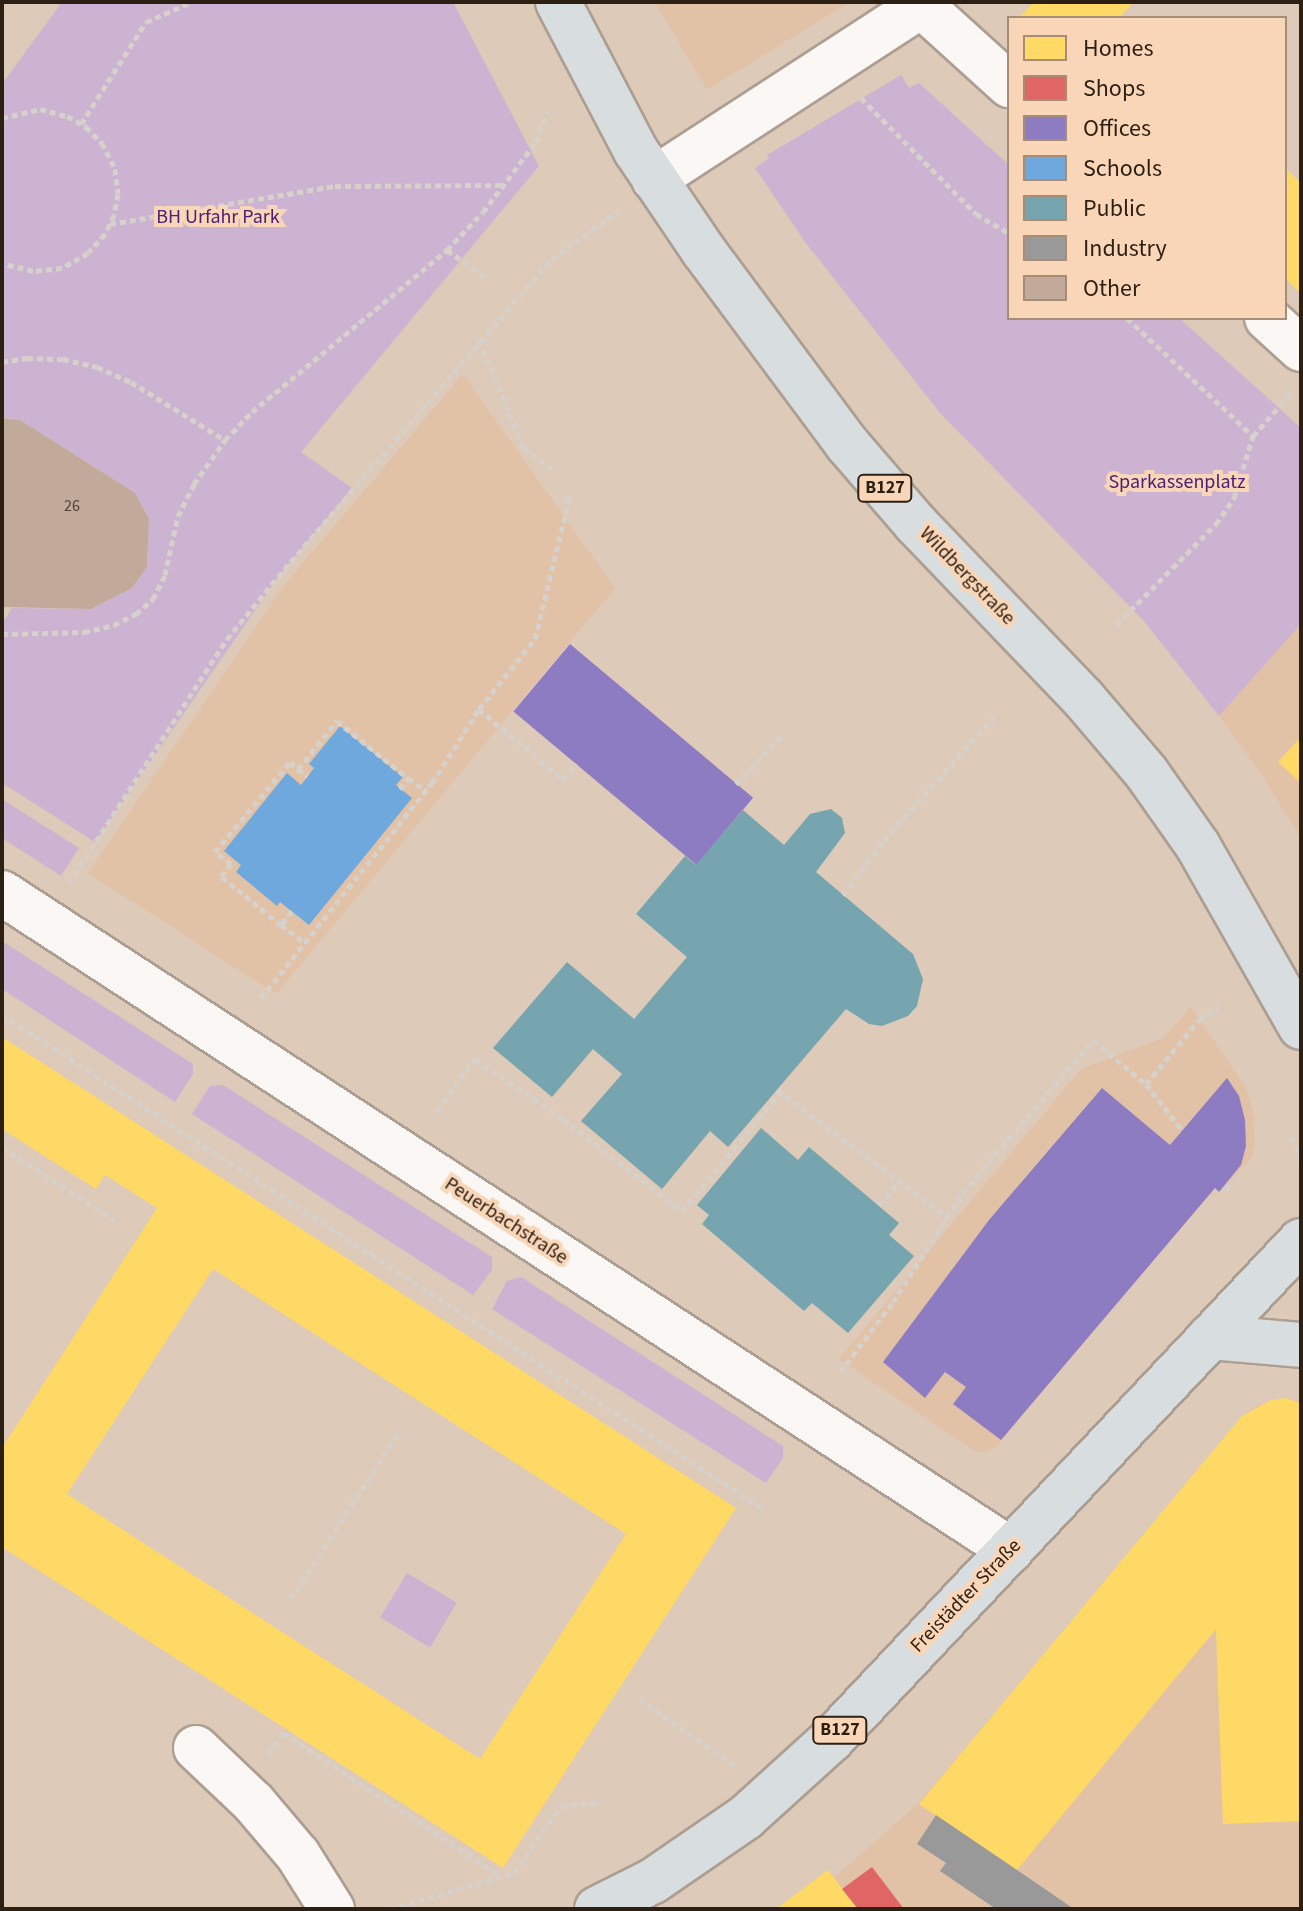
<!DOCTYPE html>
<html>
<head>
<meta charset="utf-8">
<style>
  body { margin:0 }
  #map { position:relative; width:1303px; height:1911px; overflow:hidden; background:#ddcab9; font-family:"Source Sans 3",sans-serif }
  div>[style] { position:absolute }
  .built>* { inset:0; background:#e1c2a7 }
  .green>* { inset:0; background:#ccb3d1; transform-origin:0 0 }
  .homes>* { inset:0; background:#ffd966 }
  .shops>* { inset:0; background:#e06666 }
  .offices>* { inset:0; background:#8e7cc3; transform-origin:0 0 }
  .schools>* { inset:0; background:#6fa8dc }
  .public>* { inset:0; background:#76a5af }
  .industry>* { inset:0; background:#999 }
  .building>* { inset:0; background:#c2aa9b }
  .path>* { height:5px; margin-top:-2.5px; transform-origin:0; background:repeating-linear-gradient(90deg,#d7d1cc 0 6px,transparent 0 10px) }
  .roads { filter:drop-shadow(2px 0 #ac9e91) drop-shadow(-2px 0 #ac9e91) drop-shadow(0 2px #ac9e91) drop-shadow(0 -2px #ac9e91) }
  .minor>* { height:44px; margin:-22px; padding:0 22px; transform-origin:22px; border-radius:22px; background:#faf7f4 }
  .major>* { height:44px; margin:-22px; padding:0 22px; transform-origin:22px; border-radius:22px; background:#d8dee0 }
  span { translate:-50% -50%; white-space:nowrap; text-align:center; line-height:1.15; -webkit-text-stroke:8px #f9d6b7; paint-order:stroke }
  .number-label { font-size:16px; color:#524236 }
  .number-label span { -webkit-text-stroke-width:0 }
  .shield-label span { padding:2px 6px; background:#f9d6b7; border:2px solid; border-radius:6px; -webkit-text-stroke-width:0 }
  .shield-label { font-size:18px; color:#2c1f14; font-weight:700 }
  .park-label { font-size:20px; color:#4d2077 }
  .street-label { font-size:20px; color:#2c1f14 }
  .frame { position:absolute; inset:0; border:4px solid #2c1f14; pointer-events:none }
  .legend { position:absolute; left:1007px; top:16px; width:280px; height:304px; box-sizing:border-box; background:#f9d6b7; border:2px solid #a78d76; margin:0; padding:10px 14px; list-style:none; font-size:24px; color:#2c1f14 }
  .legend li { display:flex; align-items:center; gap:16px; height:40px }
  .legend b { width:40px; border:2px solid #a78d76 }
</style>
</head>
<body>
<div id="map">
  <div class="built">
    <i style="clip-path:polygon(655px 2px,850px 2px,707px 90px)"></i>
    <i style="clip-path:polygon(463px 374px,615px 588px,276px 994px,88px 873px,285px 584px)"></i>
    <i style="clip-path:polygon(1301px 624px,1301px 838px,1262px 775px,1219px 716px)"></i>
    <i style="clip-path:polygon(1191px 1007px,1246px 1088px,1254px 1115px,1255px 1145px,1250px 1160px,1219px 1192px,1214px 1188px,996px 1447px,986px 1452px,975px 1451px,839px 1359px,1081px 1069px,1163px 1038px)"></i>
    <i style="clip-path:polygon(1284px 1399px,1301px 1401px,1301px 1909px,787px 1909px,837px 1875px,920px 1802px,1242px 1417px,1256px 1406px)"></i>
  </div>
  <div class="green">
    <i style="clip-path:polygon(62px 2px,453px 2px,539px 166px,301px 452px,352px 488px,278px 577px,95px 842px,2px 783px,2px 624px,12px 608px,91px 609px,132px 588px,147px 567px,149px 519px,135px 493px,20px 420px,2px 417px,2px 84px)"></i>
    <i style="clip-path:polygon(901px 75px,909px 88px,919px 83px,1009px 165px,1009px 318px,1179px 318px,1301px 428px,1301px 624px,1219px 716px,1144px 621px,941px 414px,805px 242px,755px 168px,769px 158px,767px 155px)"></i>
    <i style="clip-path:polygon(2px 799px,79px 848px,61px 876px,2px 838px)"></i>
    <i style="clip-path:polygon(2px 941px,193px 1064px,193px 1074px,175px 1102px,2px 989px)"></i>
    <i style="clip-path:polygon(223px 1085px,492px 1257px,492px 1270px,473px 1295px,192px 1114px,210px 1086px)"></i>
    <i style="clip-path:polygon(521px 1277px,783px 1446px,783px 1458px,766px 1483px,492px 1309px,507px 1281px)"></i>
    <i style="left:407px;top:1573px;width:58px;height:52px;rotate:31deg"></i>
  </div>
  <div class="homes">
    <i style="clip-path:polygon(1034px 2px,1134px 2px,1119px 18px,1019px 18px)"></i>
    <i style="clip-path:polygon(1285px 168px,1301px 183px,1301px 293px,1285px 279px)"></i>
    <i style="clip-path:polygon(1301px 737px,1301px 783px,1278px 762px)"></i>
    <i style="clip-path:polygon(evenodd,2px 1037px,736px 1508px,503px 1868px,2px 1547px,2px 1448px,157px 1208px,105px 1175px,96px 1189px,2px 1129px,2px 1037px,213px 1269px,626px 1534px,480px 1759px,67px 1494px,213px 1269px)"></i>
    <i style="clip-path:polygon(1286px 1398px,1301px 1403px,1301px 1821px,1223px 1824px,1216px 1629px,1017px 1870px,919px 1804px,1242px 1416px,1271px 1400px)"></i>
    <i style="clip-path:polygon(828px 1870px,858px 1909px,776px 1909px)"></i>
  </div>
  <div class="shops">
    <i style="clip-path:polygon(872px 1867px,904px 1909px,858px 1909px,842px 1889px)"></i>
  </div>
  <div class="offices">
    <i style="left:570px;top:644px;width:239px;height:88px;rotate:40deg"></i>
    <i style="clip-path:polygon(1227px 1078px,1239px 1096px,1245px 1120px,1246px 1146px,1241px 1165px,1219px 1192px,1215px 1188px,1001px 1440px,953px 1404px,966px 1387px,945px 1372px,925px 1398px,883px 1362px,989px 1220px,1102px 1088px,1170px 1145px)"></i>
  </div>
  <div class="schools">
    <i style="clip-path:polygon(340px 726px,403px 777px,396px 785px,412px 798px,309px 925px,280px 902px,277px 906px,236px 872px,241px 865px,224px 851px,287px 773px,301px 785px,314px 768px,309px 764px)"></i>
  </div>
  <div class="public">
    <i style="clip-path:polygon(831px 809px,842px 818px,845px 833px,816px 872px,913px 954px,923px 979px,917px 1006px,908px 1016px,882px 1026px,869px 1024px,846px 1009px,728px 1147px,710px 1131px,662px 1189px,581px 1121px,622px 1074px,593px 1049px,552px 1097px,493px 1048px,567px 962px,634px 1019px,687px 957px,636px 914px,685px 856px,696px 865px,743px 810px,784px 845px,810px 814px)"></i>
    <i style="clip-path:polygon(761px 1128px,798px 1160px,809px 1147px,899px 1223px,889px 1235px,914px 1256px,848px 1333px,812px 1303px,804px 1311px,702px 1224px,709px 1215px,697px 1205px)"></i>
  </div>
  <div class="industry">
    <i style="clip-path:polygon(936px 1815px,1017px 1870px,1074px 1909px,996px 1909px,940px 1871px,946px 1863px,917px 1844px)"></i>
  </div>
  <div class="building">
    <i style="clip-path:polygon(2px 418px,20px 420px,135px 493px,149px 519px,147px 567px,132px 588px,91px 609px,2px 607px)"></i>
  </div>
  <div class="path">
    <i style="left:861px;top:98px;width:163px;rotate:45.2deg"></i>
    <i style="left:976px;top:214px;width:38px;rotate:30deg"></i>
    <i style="left:2px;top:118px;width:39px;rotate:-13deg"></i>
    <i style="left:40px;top:109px;width:28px;rotate:15deg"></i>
    <i style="left:67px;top:116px;width:22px;rotate:30deg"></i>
    <i style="left:86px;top:127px;width:23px;rotate:45deg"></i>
    <i style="left:102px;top:143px;width:29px;rotate:63deg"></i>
    <i style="left:115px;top:169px;width:25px;rotate:83deg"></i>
    <i style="left:118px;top:194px;width:21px;rotate:101deg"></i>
    <i style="left:114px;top:215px;width:21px;rotate:115deg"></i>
    <i style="left:105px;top:234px;width:25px;rotate:132deg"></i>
    <i style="left:88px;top:253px;width:30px;rotate:150deg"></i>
    <i style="left:62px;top:268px;width:29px;rotate:174deg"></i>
    <i style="left:33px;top:271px;width:32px;rotate:-166deg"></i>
    <i style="left:81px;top:124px;width:121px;rotate:-57.5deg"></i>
    <i style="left:146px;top:22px;width:50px;rotate:-23.5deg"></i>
    <i style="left:110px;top:224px;width:228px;rotate:-9.6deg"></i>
    <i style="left:335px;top:186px;width:168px;rotate:-0.3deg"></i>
    <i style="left:447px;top:250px;width:50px;rotate:35.3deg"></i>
    <i style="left:1127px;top:318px;width:173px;rotate:43.1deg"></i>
    <i style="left:479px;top:340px;width:117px;rotate:67.4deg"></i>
    <i style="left:524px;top:448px;width:35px;rotate:37deg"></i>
    <i style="left:2px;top:362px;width:25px;rotate:-9deg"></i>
    <i style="left:27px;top:358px;width:36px;rotate:2deg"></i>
    <i style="left:63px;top:359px;width:35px;rotate:13deg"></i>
    <i style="left:97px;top:367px;width:37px;rotate:24deg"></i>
    <i style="left:131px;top:382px;width:110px;rotate:31.7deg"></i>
    <i style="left:1116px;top:625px;width:142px;rotate:-45.3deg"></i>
    <i style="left:1216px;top:524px;width:32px;rotate:-55deg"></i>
    <i style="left:1234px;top:498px;width:65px;rotate:-73deg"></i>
    <i style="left:1253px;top:436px;width:56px;rotate:-48.6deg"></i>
    <i style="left:2px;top:634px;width:82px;rotate:-1.4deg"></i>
    <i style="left:84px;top:632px;width:31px;rotate:-13deg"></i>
    <i style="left:114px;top:625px;width:25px;rotate:-27deg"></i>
    <i style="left:136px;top:614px;width:23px;rotate:-41deg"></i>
    <i style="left:153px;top:599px;width:27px;rotate:-63deg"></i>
    <i style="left:165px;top:575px;width:60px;rotate:-77.6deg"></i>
    <i style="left:178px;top:516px;width:36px;rotate:-63deg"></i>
    <i style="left:194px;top:484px;width:54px;rotate:-54.8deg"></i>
    <i style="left:225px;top:440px;width:39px;rotate:-46deg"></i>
    <i style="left:252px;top:412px;width:254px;rotate:-39.7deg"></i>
    <i style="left:447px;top:250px;width:52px;rotate:-46.5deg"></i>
    <i style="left:483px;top:212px;width:88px;rotate:-52.9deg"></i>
    <i style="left:536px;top:142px;width:33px;rotate:-69deg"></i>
    <i style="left:479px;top:709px;width:110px;rotate:40.2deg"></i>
    <i style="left:563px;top:780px;width:21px;rotate:-51deg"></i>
    <i style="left:298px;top:769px;width:12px;rotate:35deg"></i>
    <i style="left:736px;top:784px;width:69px;rotate:-46.8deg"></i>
    <i style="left:400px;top:789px;width:14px;rotate:-54deg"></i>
    <i style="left:408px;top:778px;width:21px;rotate:35deg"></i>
    <i style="left:69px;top:883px;width:291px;rotate:-57.1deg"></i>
    <i style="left:227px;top:639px;width:80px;rotate:-50.6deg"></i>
    <i style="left:278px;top:577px;width:418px;rotate:-49.3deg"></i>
    <i style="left:551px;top:260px;width:84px;rotate:-36.3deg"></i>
    <i style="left:843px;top:895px;width:69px;rotate:-53.3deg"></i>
    <i style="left:884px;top:840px;width:166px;rotate:-48.2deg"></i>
    <i style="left:292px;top:911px;width:18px;rotate:128deg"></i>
    <i style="left:281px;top:925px;width:30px;rotate:37deg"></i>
    <i style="left:281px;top:925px;width:77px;rotate:-140.8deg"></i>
    <i style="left:221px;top:876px;width:16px;rotate:-50deg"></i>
    <i style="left:231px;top:864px;width:20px;rotate:-143deg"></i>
    <i style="left:215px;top:852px;width:117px;rotate:-50.2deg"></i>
    <i style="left:290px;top:762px;width:11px;rotate:41deg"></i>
    <i style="left:298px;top:769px;width:62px;rotate:-50.9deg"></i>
    <i style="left:337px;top:721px;width:91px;rotate:38.8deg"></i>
    <i style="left:261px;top:998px;width:275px;rotate:-51.5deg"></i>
    <i style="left:432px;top:783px;width:88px;rotate:-57.6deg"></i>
    <i style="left:479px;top:709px;width:90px;rotate:-51.3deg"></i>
    <i style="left:535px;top:639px;width:146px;rotate:-76.2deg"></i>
    <i style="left:2px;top:1015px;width:908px;rotate:32.96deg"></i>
    <i style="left:1146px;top:1084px;width:83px;rotate:-50.4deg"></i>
    <i style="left:1199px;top:1020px;width:24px;rotate:-33deg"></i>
    <i style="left:777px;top:1090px;width:212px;rotate:36.8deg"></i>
    <i style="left:437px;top:1111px;width:64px;rotate:-53.8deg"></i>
    <i style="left:475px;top:1059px;width:107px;rotate:34.3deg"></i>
    <i style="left:563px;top:1119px;width:150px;rotate:37.7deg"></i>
    <i style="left:682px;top:1211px;width:153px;rotate:-50.3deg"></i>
    <i style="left:1291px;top:1137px;width:25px;rotate:67deg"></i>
    <i style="left:2px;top:1147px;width:135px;rotate:32.9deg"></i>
    <i style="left:1226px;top:1185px;width:7px;rotate:56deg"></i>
    <i style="left:879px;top:1205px;width:31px;rotate:-48deg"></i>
    <i style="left:840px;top:1372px;width:88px;rotate:-52.9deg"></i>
    <i style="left:893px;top:1302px;width:130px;rotate:-57.3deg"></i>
    <i style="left:963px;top:1193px;width:201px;rotate:-49.6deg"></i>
    <i style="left:1093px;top:1040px;width:69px;rotate:39.7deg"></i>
    <i style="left:1146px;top:1084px;width:58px;rotate:52deg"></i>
    <i style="left:291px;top:1599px;width:203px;rotate:-57.2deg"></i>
    <i style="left:639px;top:1699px;width:116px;rotate:34.8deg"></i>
    <i style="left:269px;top:1755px;width:26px;rotate:-58deg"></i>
    <i style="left:283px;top:1733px;width:261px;rotate:33.3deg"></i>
    <i style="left:390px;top:1909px;width:129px;rotate:-16.2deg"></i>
    <i style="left:514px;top:1873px;width:82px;rotate:-55deg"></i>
    <i style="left:561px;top:1806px;width:38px;rotate:-6deg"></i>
  </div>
  <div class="roads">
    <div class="minor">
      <i style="left:922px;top:6px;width:118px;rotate:42.2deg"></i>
      <i style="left:654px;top:179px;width:325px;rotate:-33deg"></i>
      <i style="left:1267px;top:318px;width:46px;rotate:42.4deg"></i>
      <i style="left:2px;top:893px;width:1204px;rotate:33.07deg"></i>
      <i style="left:196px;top:1748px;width:79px;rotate:43.5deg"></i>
      <i style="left:253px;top:1802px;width:70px;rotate:49.7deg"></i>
      <i style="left:298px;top:1855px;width:64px;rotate:57.8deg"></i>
    </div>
    <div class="major">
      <i style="left:558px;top:2px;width:168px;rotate:62.4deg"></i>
      <i style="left:636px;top:151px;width:120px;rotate:55.9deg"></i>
      <i style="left:703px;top:250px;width:243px;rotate:53.4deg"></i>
      <i style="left:848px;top:445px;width:104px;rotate:49.3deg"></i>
      <i style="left:916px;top:524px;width:241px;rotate:46.2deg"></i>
      <i style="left:1083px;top:698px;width:97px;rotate:49.6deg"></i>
      <i style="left:1146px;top:772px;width:90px;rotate:54.9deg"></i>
      <i style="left:1198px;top:846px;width:208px;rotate:60.4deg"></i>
      <i style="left:1210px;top:1337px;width:91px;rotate:5deg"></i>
      <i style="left:597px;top:1909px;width:63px;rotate:-26.6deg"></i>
      <i style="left:653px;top:1881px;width:113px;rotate:-34.5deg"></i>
      <i style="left:746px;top:1817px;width:116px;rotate:-42.2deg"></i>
      <i style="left:832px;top:1739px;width:684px;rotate:-46.72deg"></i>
    </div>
  </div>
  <div class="number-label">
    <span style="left:72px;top:506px">26</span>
  </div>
  <div class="shield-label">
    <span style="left:885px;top:488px">B127</span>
    <span style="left:840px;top:1730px">B127</span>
  </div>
  <div class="park-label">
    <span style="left:218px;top:217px">BH Urfahr Park</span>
    <span style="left:1177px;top:482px">Sparkassenplatz</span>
  </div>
  <div class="street-label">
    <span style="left:967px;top:576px;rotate:46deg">Wildbergstraße</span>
    <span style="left:506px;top:1221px;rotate:33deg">Peuerbachstraße</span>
    <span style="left:966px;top:1596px;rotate:-46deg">Freistädter Straße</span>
  </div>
  <div class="frame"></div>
  <ul class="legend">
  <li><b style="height:22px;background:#ffd966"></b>Homes</li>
  <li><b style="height:22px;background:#e06666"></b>Shops</li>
  <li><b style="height:22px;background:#8e7cc3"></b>Offices</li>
  <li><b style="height:22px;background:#6fa8dc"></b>Schools</li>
  <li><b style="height:22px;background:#76a5af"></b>Public</li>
  <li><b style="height:22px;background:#999"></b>Industry</li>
  <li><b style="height:22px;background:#c2aa9b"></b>Other</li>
  </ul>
</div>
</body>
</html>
